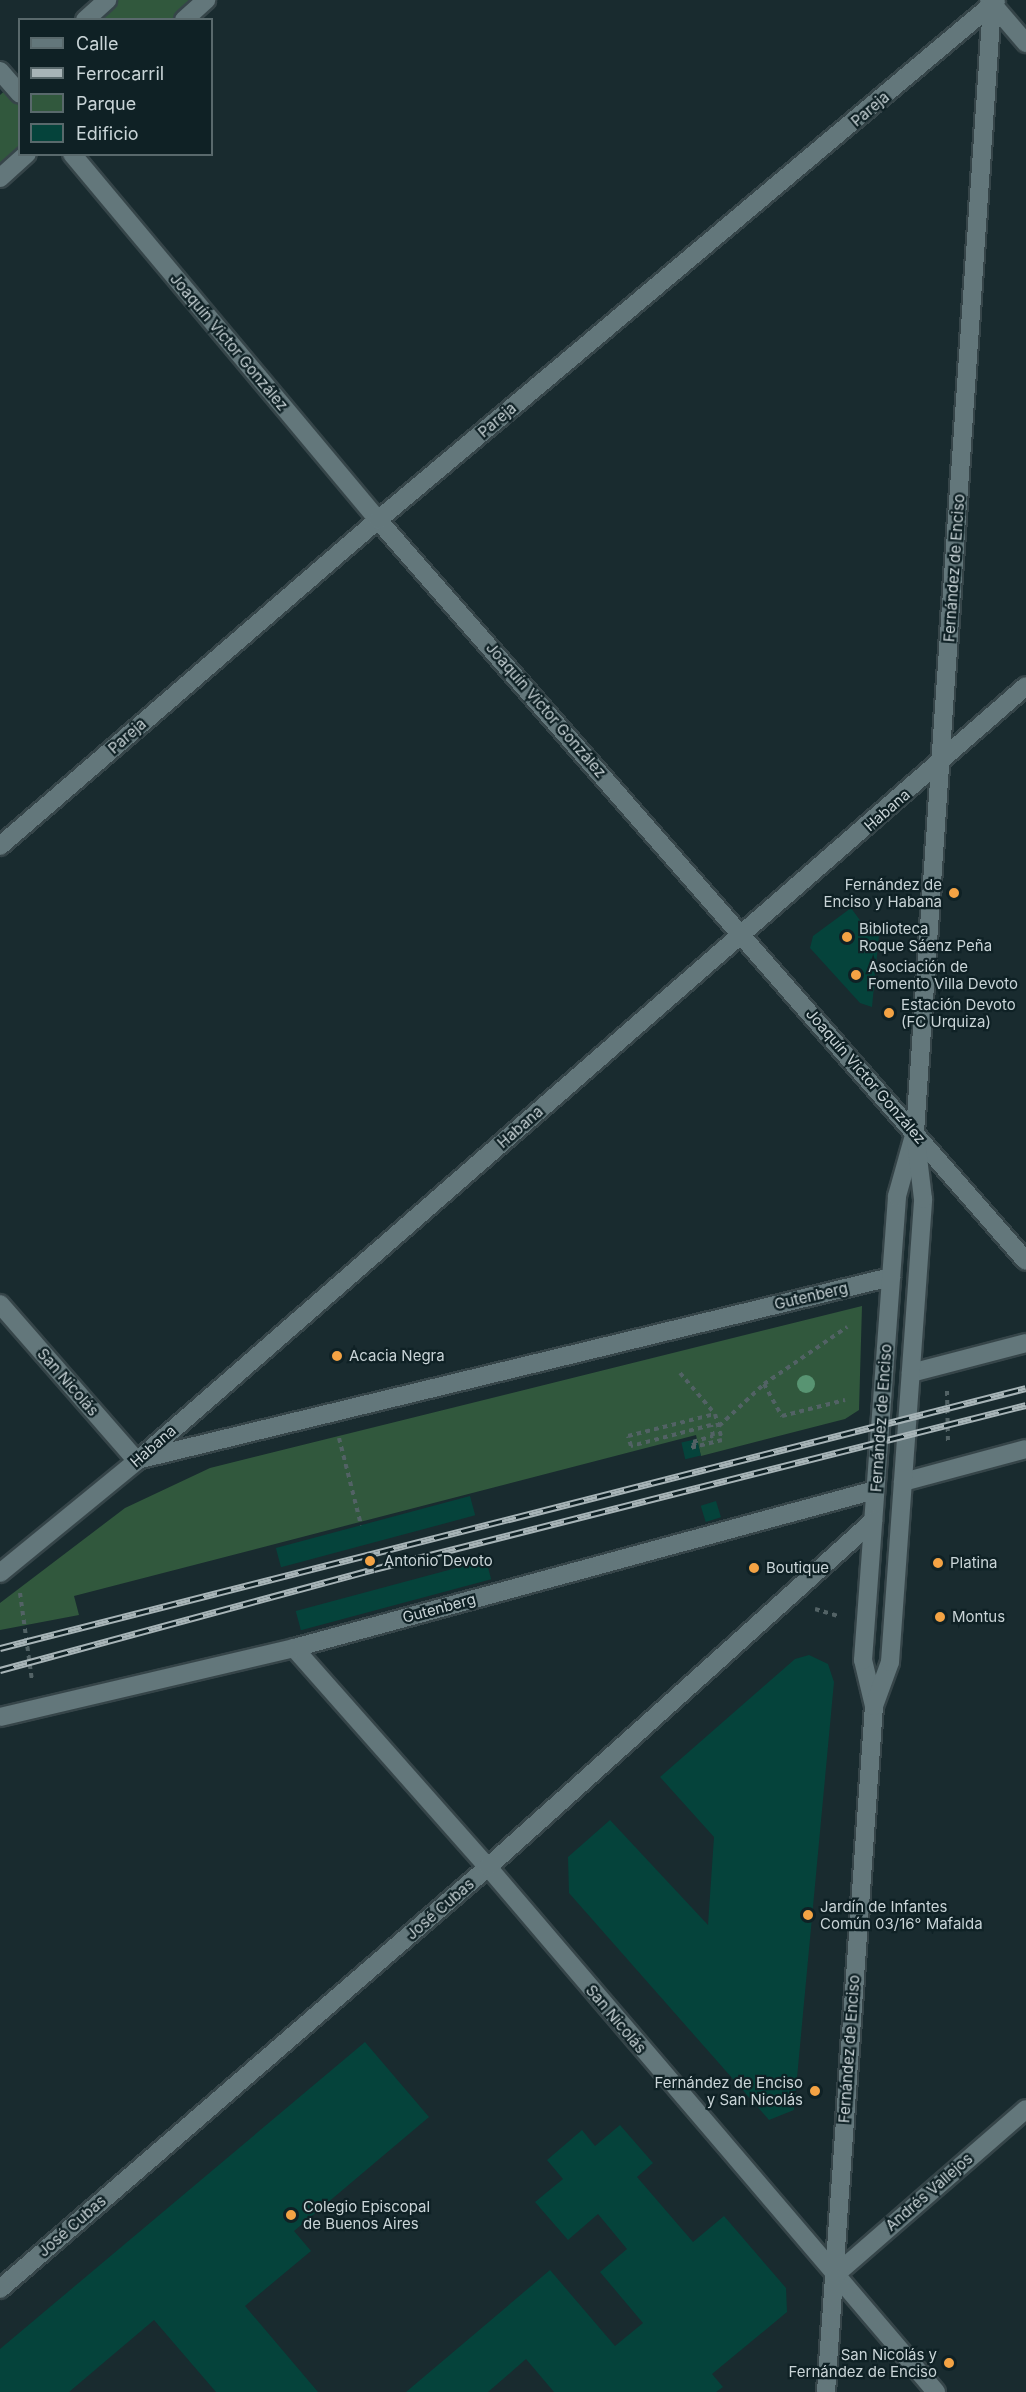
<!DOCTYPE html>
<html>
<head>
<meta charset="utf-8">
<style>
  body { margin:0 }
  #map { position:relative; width:1026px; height:2392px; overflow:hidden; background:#192b2f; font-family:Inter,sans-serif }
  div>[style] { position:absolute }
  .green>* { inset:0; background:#31583d }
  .building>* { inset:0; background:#05433b; transform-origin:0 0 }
  .path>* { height:4px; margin-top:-2px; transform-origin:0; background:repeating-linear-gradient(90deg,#526265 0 4.5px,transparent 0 9px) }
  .roads { filter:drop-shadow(2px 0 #364549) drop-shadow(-2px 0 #364549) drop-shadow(0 2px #364549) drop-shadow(0 -2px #364549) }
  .minor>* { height:18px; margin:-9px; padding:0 9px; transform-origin:9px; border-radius:9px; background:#63777b }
  .rail>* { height:7px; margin-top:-3.5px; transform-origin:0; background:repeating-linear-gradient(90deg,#0f2125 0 14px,#a7b4b7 0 28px); box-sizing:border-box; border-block:2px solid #a7b4b7 }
  .trees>* { width:18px; height:18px; margin:-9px; border-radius:50%; background:#589472 }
  .dots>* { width:16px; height:16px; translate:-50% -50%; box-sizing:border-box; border:3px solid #0f2125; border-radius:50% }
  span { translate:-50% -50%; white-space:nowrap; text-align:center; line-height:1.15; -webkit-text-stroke:4.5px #0f2125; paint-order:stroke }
  .street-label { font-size:15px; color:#c9d4d7 }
  .poi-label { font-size:15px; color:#c9d4d7 }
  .right { translate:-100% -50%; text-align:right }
  .left { translate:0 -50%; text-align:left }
  .legend { position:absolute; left:18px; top:18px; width:195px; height:138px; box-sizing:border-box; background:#0f2125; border:2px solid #59696c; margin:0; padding:8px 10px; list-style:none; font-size:18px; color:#c9d4d7 }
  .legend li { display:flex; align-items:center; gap:12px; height:30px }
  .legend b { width:30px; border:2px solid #59696c }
</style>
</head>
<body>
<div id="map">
  <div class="green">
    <i style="clip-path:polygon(107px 0,206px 0,184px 19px,85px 20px)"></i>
    <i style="clip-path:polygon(19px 78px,20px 154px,0 178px,0 95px)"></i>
    <i style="clip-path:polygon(862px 1306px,859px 1410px,845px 1419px,701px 1456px,696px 1435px,74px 1596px,79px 1615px,0 1630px,0 1603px,125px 1508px,210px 1468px)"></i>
  </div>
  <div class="building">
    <i style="clip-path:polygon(851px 908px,862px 923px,880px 925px,872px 1007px,860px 1003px,810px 948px,813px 936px)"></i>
    <i style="left:697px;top:1439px;width:17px;height:16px;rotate:77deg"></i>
    <i style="left:470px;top:1496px;width:20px;height:201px;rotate:75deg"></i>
    <i style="left:716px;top:1501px;width:17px;height:16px;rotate:73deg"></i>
    <i style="left:486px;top:1560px;width:20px;height:197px;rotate:75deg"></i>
    <i style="clip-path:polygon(809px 1655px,828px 1664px,834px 1682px,794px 2110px,769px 2120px,569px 1893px,568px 1857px,610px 1820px,708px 1925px,714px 1837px,660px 1777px,795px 1659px)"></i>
    <i style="clip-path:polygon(365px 2042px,429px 2117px,294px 2231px,311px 2251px,245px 2306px,318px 2392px,216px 2392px,154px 2320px,69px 2392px,0 2392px,0 2349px)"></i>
    <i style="clip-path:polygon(620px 2125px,653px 2163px,637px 2177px,693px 2242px,724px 2216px,786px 2288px,787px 2312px,712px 2374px,723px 2387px,716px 2392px,554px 2392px,526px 2359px,488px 2392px,406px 2392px,550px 2270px,615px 2346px,643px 2323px,600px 2272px,627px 2249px,598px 2214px,568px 2240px,535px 2202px,563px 2179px,547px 2160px,582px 2130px,595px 2146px)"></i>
  </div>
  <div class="path">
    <i style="left:680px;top:1373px;width:54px;rotate:49.5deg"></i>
    <i style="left:715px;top:1414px;width:27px;rotate:75deg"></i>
    <i style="left:722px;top:1440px;width:33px;rotate:166deg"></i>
    <i style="left:764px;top:1384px;width:37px;rotate:61deg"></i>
    <i style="left:782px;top:1416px;width:65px;rotate:-14.3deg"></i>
    <i style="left:947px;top:1391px;width:52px;rotate:88.9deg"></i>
    <i style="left:719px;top:1426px;width:62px;rotate:-43deg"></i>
    <i style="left:764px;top:1384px;width:101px;rotate:-34.5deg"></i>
    <i style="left:339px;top:1438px;width:90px;rotate:75.8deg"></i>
    <i style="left:695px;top:1446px;width:4px;rotate:-117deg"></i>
    <i style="left:693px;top:1442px;width:21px;rotate:-17deg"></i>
    <i style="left:713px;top:1436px;width:11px;rotate:-100deg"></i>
    <i style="left:711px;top:1425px;width:83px;rotate:165.3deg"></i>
    <i style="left:631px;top:1446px;width:10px;rotate:-107deg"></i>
    <i style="left:628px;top:1436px;width:90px;rotate:-14.2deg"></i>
    <i style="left:20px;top:1593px;width:89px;rotate:82.2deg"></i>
    <i style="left:815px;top:1609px;width:24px;rotate:17deg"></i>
  </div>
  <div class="roads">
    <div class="minor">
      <i style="left:989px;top:0;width:57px;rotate:49.3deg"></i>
      <i style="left:85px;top:20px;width:30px;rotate:-42deg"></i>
      <i style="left:184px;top:20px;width:30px;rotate:-42deg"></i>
      <i style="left:0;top:71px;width:30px;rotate:49deg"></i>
      <i style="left:72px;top:154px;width:477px;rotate:50.1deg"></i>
      <i style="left:378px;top:520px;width:984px;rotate:48.83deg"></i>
      <i style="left:0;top:178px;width:36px;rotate:-42deg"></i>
      <i style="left:0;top:846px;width:499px;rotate:-40.8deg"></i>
      <i style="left:378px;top:520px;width:807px;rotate:-40.02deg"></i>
      <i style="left:0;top:1304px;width:208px;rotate:48.9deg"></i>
      <i style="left:911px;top:1373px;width:119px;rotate:-14.6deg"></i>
      <i style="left:141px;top:1459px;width:772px;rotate:-13.64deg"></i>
      <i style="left:903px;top:1482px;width:127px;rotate:-15deg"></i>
      <i style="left:0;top:1573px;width:177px;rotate:-39.3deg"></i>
      <i style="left:137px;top:1461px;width:1179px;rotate:-41.08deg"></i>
      <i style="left:294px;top:1648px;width:293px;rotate:48.5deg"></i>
      <i style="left:488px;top:1867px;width:690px;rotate:49.52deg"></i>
      <i style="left:874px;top:1706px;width:47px;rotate:-103.4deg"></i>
      <i style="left:863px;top:1660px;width:465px;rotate:-85.8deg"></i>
      <i style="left:897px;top:1196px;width:59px;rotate:-74.3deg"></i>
      <i style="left:0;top:1717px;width:302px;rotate:-13.2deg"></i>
      <i style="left:294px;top:1648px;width:602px;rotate:-15.21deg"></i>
      <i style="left:834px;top:2276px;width:254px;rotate:-41deg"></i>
      <i style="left:0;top:2289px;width:645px;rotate:-40.85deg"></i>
      <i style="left:488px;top:1867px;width:518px;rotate:-41.95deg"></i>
      <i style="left:826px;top:2392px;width:688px;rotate:-86deg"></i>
      <i style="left:874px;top:1706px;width:47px;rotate:-70deg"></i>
      <i style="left:890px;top:1662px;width:464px;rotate:-85.9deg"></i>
      <i style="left:923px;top:1199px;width:67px;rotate:-96.8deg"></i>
      <i style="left:915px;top:1132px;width:1130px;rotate:-86.09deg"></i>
    </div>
  </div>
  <div class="rail">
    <i style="left:0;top:1648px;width:1058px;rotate:-14.22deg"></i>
    <i style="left:0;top:1670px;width:387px;rotate:-15.1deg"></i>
    <i style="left:374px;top:1569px;width:672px;rotate:-14.12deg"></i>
  </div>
  <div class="trees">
    <i style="left:806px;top:1384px"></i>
  </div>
  <div class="dots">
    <i style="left:954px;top:893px;background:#f4a344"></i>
    <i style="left:847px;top:937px;background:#f4a344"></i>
    <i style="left:856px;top:975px;background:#f4a344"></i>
    <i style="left:889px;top:1013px;background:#f4a344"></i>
    <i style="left:337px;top:1356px;background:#f4a344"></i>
    <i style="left:370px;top:1561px;background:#f4a344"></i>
    <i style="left:938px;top:1563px;background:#f4a344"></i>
    <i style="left:754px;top:1568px;background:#f4a344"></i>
    <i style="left:940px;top:1617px;background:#f4a344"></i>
    <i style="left:808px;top:1915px;background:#f4a344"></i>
    <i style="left:815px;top:2091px;background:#f4a344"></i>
    <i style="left:291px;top:2215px;background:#f4a344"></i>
    <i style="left:949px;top:2363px;background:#f4a344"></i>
  </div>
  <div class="street-label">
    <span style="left:870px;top:109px;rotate:-40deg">Pareja</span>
    <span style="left:229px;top:342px;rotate:50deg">Joaquín Victor González</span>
    <span style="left:497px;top:420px;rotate:-40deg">Pareja</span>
    <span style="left:954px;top:568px;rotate:-86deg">Fernández de Enciso</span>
    <span style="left:546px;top:710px;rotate:49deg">Joaquín Victor González</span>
    <span style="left:127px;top:736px;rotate:-41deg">Pareja</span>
    <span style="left:887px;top:810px;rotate:-41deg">Habana</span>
    <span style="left:866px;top:1076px;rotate:49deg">Joaquín Victor González</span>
    <span style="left:520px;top:1127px;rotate:-41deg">Habana</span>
    <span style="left:811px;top:1296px;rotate:-13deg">Gutenberg</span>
    <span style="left:68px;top:1382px;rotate:49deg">San Nicolás</span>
    <span style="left:881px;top:1418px;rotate:-86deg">Fernández de Enciso</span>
    <span style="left:153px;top:1446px;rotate:-41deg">Habana</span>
    <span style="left:439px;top:1608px;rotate:-15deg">Gutenberg</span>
    <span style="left:440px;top:1909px;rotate:-41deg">José Cubas</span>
    <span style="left:616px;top:2019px;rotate:50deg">San Nicolás</span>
    <span style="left:849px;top:2049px;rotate:-86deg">Fernández de Enciso</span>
    <span style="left:929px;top:2192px;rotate:-41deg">Andrés Vallejos</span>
    <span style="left:72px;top:2226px;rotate:-41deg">José Cubas</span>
  </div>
  <div class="poi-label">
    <span class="right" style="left:942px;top:893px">Fernández de<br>Enciso y Habana</span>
    <span class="left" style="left:859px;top:937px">Biblioteca<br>Roque Sáenz Peña</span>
    <span class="left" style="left:868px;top:975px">Asociación de<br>Fomento Villa Devoto</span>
    <span class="left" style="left:901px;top:1013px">Estación Devoto<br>(FC Urquiza)</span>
    <span class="left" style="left:349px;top:1356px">Acacia Negra</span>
    <span class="left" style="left:384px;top:1561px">Antonio Devoto</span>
    <span class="left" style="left:950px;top:1563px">Platina</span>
    <span class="left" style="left:766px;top:1568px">Boutique</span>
    <span class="left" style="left:952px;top:1617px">Montus</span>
    <span class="left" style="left:820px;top:1915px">Jardín de Infantes<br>Común 03/16° Mafalda</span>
    <span class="right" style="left:803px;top:2091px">Fernández de Enciso<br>y San Nicolás</span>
    <span class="left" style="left:303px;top:2215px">Colegio Episcopal<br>de Buenos Aires</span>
    <span class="right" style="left:937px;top:2363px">San Nicolás y<br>Fernández de Enciso</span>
  </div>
  <ul class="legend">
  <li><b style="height:8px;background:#63777b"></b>Calle</li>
  <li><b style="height:8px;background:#a7b4b7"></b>Ferrocarril</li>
  <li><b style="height:16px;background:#31583d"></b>Parque</li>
  <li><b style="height:16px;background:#05433b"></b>Edificio</li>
  </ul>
</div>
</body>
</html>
